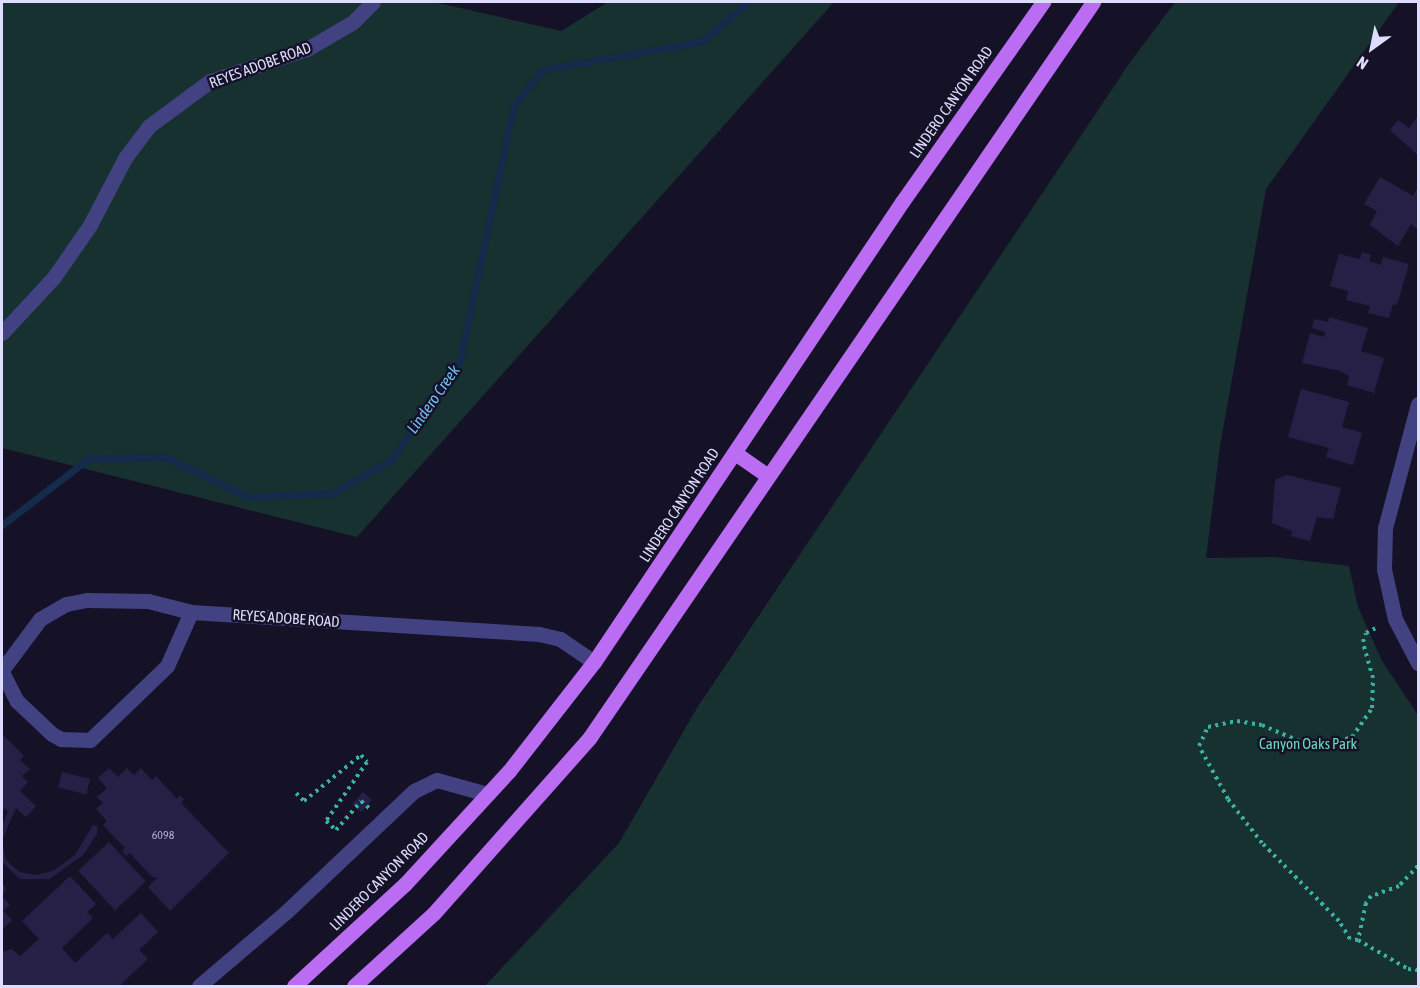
<!DOCTYPE html>
<html>
<head>
<meta charset="utf-8">
<style>
  body { margin:0 }
  #map { position:relative; width:1420px; height:988px; overflow:hidden; background:#151228; font-family:"Asap Condensed",sans-serif }
  div>[style] { position:absolute }
  .green>* { inset:0; background:#16312f }
  .stream>* { height:7px; margin:-3.5px; padding:0 3.5px; transform-origin:3.5px; border-radius:3.5px; background:#142b4b }
  .building>* { inset:0; background:#262047; transform-origin:0 0 }
  .path>* { height:4px; margin-top:-2px; transform-origin:0; background:repeating-linear-gradient(90deg,#3bb1a4 0 3px,transparent 0 7.5px) }
  .minor>* { height:15px; margin:-7.5px; padding:0 7.5px; transform-origin:7.5px; border-radius:7.5px; background:#424282 }
  .major>* { height:15px; margin:-7.5px; padding:0 7.5px; transform-origin:7.5px; border-radius:7.5px; background:#ba6df2 }
  span { translate:-50% -50%; white-space:nowrap; text-align:center; line-height:1.15; -webkit-text-stroke:5px #151228; paint-order:stroke }
  .number-label { font-size:12px; color:#b0adcf }
  .number-label span { -webkit-text-stroke-width:0 }
  .street-label { font-size:15px; color:#dedcfc }
  .park-label { font-size:15px; color:#6dd7b7 }
  .water-label { font-size:16px; color:#73bef3; font-style:italic }
  .frame { position:absolute; inset:0; border:3px solid #dedcfc; pointer-events:none }
  .north { position:absolute; left:1342px; top:18px; width:60px; height:60px; -webkit-text-stroke:4px #151228; paint-order:stroke; rotate:213deg; font-size:16px; font-weight:700; line-height:24px; text-align:center; color:#dedcfc }
  .north::after { content:''; display:block; margin:auto; width:21px; height:27px; background:#dedcfc; clip-path:polygon(50% 0,100% 100%,50% 72%,0 100%) }
</style>
</head>
<body>
<div id="map">
  <div class="green">
    <i style="clip-path:polygon(2px 2px,434px 2px,561px 31px,608px 2px,834px 2px,357px 537px,2px 448px)"></i>
    <i style="clip-path:polygon(1175px 2px,1399px 2px,1266px 189px,1220px 446px,1206px 558px,1274px 557px,1349px 566px,1358px 607px,1382px 661px,1418px 715px,1418px 986px,485px 986px,619px 843px,697px 708px,1131px 61px)"></i>
  </div>
  <div class="stream">
    <i style="left:2px;top:525px;width:108px;rotate:-37.5deg"></i>
    <i style="left:88px;top:459px;width:77px;rotate:-1.5deg"></i>
    <i style="left:165px;top:457px;width:92px;rotate:25.7deg"></i>
    <i style="left:248px;top:497px;width:84px;rotate:-2.7deg"></i>
    <i style="left:332px;top:493px;width:68px;rotate:-29.2deg"></i>
    <i style="left:391px;top:460px;width:118px;rotate:-55deg"></i>
    <i style="left:459px;top:363px;width:264px;rotate:-78deg"></i>
    <i style="left:514px;top:105px;width:45px;rotate:-51.3deg"></i>
    <i style="left:542px;top:70px;width:164px;rotate:-10.2deg"></i>
    <i style="left:703px;top:41px;width:60px;rotate:-40.9deg"></i>
  </div>
  <div class="building">
    <i style="clip-path:polygon(1418px 116px,1418px 155px,1390px 130px,1398px 120px,1409px 128px)"></i>
    <i style="clip-path:polygon(1380px 177px,1413px 196px,1418px 187px,1418px 229px,1411px 224px,1398px 246px,1370px 225px,1377px 211px,1364px 204px)"></i>
    <i style="clip-path:polygon(1362px 252px,1371px 255px,1369px 261px,1381px 265px,1383px 257px,1409px 264px,1397px 305px,1393px 304px,1389px 318px,1368px 313px,1370px 306px,1346px 300px,1348px 291px,1330px 286px,1339px 254px,1360px 259px)"></i>
    <i style="clip-path:polygon(1329px 317px,1368px 328px,1361px 351px,1384px 358px,1374px 393px,1347px 385px,1349px 376px,1340px 371px,1302px 363px,1310px 333px,1324px 337px,1325px 332px,1312px 328px,1314px 319px,1328px 322px)"></i>
    <i style="clip-path:polygon(1301px 389px,1349px 402px,1342px 427px,1362px 433px,1353px 465px,1326px 457px,1329px 448px,1288px 437px)"></i>
    <i style="clip-path:polygon(1287px 475px,1341px 488px,1333px 519px,1317px 517px,1310px 541px,1291px 536px,1292px 531px,1272px 523px,1275px 480px)"></i>
    <i style="clip-path:polygon(2px 734px,24px 756px,20px 760px,30px 769px,22px 776px,28px 782px,20px 791px,36px 806px,26px 817px,16px 808px,2px 840px,2px 825px,8px 812px,5px 808px,2px 811px)"></i>
    <i style="clip-path:polygon(109px 768px,118px 777px,127px 768px,134px 775px,141px 768px,152px 780px,156px 776px,177px 799px,180px 795px,184px 799px,181px 803px,229px 853px,170px 911px,148px 887px,158px 877px,153px 878px,130px 853px,126px 856px,122px 851px,125px 848px,103px 825px,107px 821px,96px 809px,103px 803px,97px 797px,107px 788px,98px 778px)"></i>
    <i style="left:62px;top:772px;width:29px;height:16px;rotate:14deg"></i>
    <i style="left:363px;top:792px;width:12px;height:16px;rotate:42deg"></i>
    <i style="clip-path:polygon(93px 825px,98px 826px,97px 834px,83px 855px,49px 879px,20px 879px,2px 862px,3px 847px,6px 860px,19px 872px,36px 875px,53px 871px,75px 855px)"></i>
    <i style="left:109px;top:842px;width:54px;height:42px;rotate:47deg"></i>
    <i style="clip-path:polygon(70px 876px,96px 904px,87px 912px,93px 918px,62px 948px,75px 963px,107px 933px,113px 939px,141px 913px,158px 932px,139px 950px,148px 959px,119px 986px,2px 986px,2px 952px,12px 949px,20px 956px,39px 939px,22px 921px)"></i>
    <i style="clip-path:polygon(2px 881px,6px 890px,2px 896px,10px 905px,3px 911px,12px 920px,2px 930px)"></i>
  </div>
  <div class="path">
    <i style="left:296px;top:793px;width:11px;rotate:45deg"></i>
    <i style="left:304px;top:801px;width:73px;rotate:-38.9deg"></i>
    <i style="left:361px;top:755px;width:9px;rotate:49deg"></i>
    <i style="left:367px;top:762px;width:72px;rotate:124.8deg"></i>
    <i style="left:326px;top:821px;width:13px;rotate:42deg"></i>
    <i style="left:336px;top:830px;width:38px;rotate:-49deg"></i>
    <i style="left:361px;top:801px;width:11px;rotate:41deg"></i>
    <i style="left:1418px;top:866px;width:28px;rotate:134deg"></i>
    <i style="left:1399px;top:886px;width:30px;rotate:160deg"></i>
    <i style="left:1371px;top:896px;width:9px;rotate:126deg"></i>
    <i style="left:1366px;top:903px;width:38px;rotate:102deg"></i>
    <i style="left:1358px;top:940px;width:58px;rotate:30.1deg"></i>
    <i style="left:1408px;top:969px;width:10px;rotate:6deg"></i>
    <i style="left:1358px;top:940px;width:8px;rotate:-173deg"></i>
    <i style="left:1350px;top:939px;width:21px;rotate:-121deg"></i>
    <i style="left:1339px;top:921px;width:110px;rotate:-134.6deg"></i>
    <i style="left:1262px;top:843px;width:56px;rotate:-127.7deg"></i>
    <i style="left:1228px;top:799px;width:60px;rotate:-118.7deg"></i>
    <i style="left:1199px;top:746px;width:21px;rotate:-65deg"></i>
    <i style="left:1208px;top:727px;width:30px;rotate:-12deg"></i>
    <i style="left:1237px;top:721px;width:25px;rotate:9deg"></i>
    <i style="left:1262px;top:725px;width:50px;rotate:23.5deg"></i>
    <i style="left:1308px;top:745px;width:16px;rotate:4deg"></i>
    <i style="left:1324px;top:746px;width:29px;rotate:-18deg"></i>
    <i style="left:1352px;top:737px;width:35px;rotate:-55deg"></i>
    <i style="left:1372px;top:708px;width:30px;rotate:-88deg"></i>
    <i style="left:1373px;top:678px;width:37px;rotate:-106deg"></i>
    <i style="left:1363px;top:642px;width:9px;rotate:-72deg"></i>
    <i style="left:1366px;top:633px;width:13px;rotate:-27deg"></i>
  </div>
  <div class="minor">
    <i style="left:2px;top:333px;width:76px;rotate:-47.1deg"></i>
    <i style="left:54px;top:277px;width:63px;rotate:-55.3deg"></i>
    <i style="left:90px;top:225px;width:76px;rotate:-62.4deg"></i>
    <i style="left:125px;top:158px;width:40px;rotate:-53deg"></i>
    <i style="left:149px;top:126px;width:76px;rotate:-36.4deg"></i>
    <i style="left:210px;top:81px;width:102px;rotate:-18.3deg"></i>
    <i style="left:307px;top:49px;width:53px;rotate:-30.4deg"></i>
    <i style="left:353px;top:22px;width:28px;rotate:-45deg"></i>
    <i style="left:1418px;top:404px;width:128px;rotate:104.9deg"></i>
    <i style="left:1385px;top:528px;width:41px;rotate:91.4deg"></i>
    <i style="left:1384px;top:569px;width:51px;rotate:77.6deg"></i>
    <i style="left:1395px;top:619px;width:50px;rotate:62.4deg"></i>
    <i style="left:2px;top:670px;width:64px;rotate:-53.3deg"></i>
    <i style="left:40px;top:619px;width:30px;rotate:-30deg"></i>
    <i style="left:66px;top:604px;width:21px;rotate:-11deg"></i>
    <i style="left:87px;top:600px;width:61px;rotate:0.9deg"></i>
    <i style="left:148px;top:601px;width:44px;rotate:14.3deg"></i>
    <i style="left:191px;top:612px;width:349px;rotate:3.6deg"></i>
    <i style="left:539px;top:634px;width:22px;rotate:13deg"></i>
    <i style="left:560px;top:639px;width:41px;rotate:34.1deg"></i>
    <i style="left:2px;top:672px;width:33px;rotate:63deg"></i>
    <i style="left:17px;top:701px;width:48px;rotate:43.3deg"></i>
    <i style="left:52px;top:734px;width:10px;rotate:29deg"></i>
    <i style="left:61px;top:739px;width:29px;rotate:2deg"></i>
    <i style="left:90px;top:740px;width:107px;rotate:-43.9deg"></i>
    <i style="left:167px;top:666px;width:59px;rotate:-66deg"></i>
    <i style="left:199px;top:986px;width:114px;rotate:-40.4deg"></i>
    <i style="left:286px;top:912px;width:176px;rotate:-43.4deg"></i>
    <i style="left:414px;top:791px;width:25px;rotate:-26deg"></i>
    <i style="left:437px;top:780px;width:52px;rotate:15.6deg"></i>
  </div>
  <div class="major">
    <i style="left:735px;top:453px;width:40px;rotate:34.9deg"></i>
    <i style="left:294px;top:986px;width:151px;rotate:-42.6deg"></i>
    <i style="left:405px;top:884px;width:154px;rotate:-47.4deg"></i>
    <i style="left:509px;top:771px;width:138px;rotate:-52.1deg"></i>
    <i style="left:594px;top:662px;width:554px;rotate:-56.2deg"></i>
    <i style="left:902px;top:202px;width:245px;rotate:-54.8deg"></i>
    <i style="left:354px;top:986px;width:108px;rotate:-42.4deg"></i>
    <i style="left:434px;top:913px;width:235px;rotate:-48.4deg"></i>
    <i style="left:590px;top:737px;width:891px;rotate:-55.61deg"></i>
  </div>
  <div class="number-label">
    <span style="left:163px;top:836px">6098</span>
  </div>
  <div class="street-label">
    <span style="left:260px;top:65px;rotate:-20deg">REYES ADOBE ROAD</span>
    <span style="left:951px;top:102px;rotate:-55deg">LINDERO CANYON ROAD</span>
    <span style="left:679px;top:505px;rotate:-57deg">LINDERO CANYON ROAD</span>
    <span style="left:286px;top:618px;rotate:4deg">REYES ADOBE ROAD</span>
    <span style="left:379px;top:881px;rotate:-45deg">LINDERO CANYON ROAD</span>
  </div>
  <div class="park-label">
    <span style="left:1308px;top:744px">Canyon Oaks Park</span>
  </div>
  <div class="water-label">
    <span style="left:433px;top:399px;rotate:-55deg">Lindero Creek</span>
  </div>
  <div class="frame"></div>
  <div class="north">N</div>
</div>
</body>
</html>
